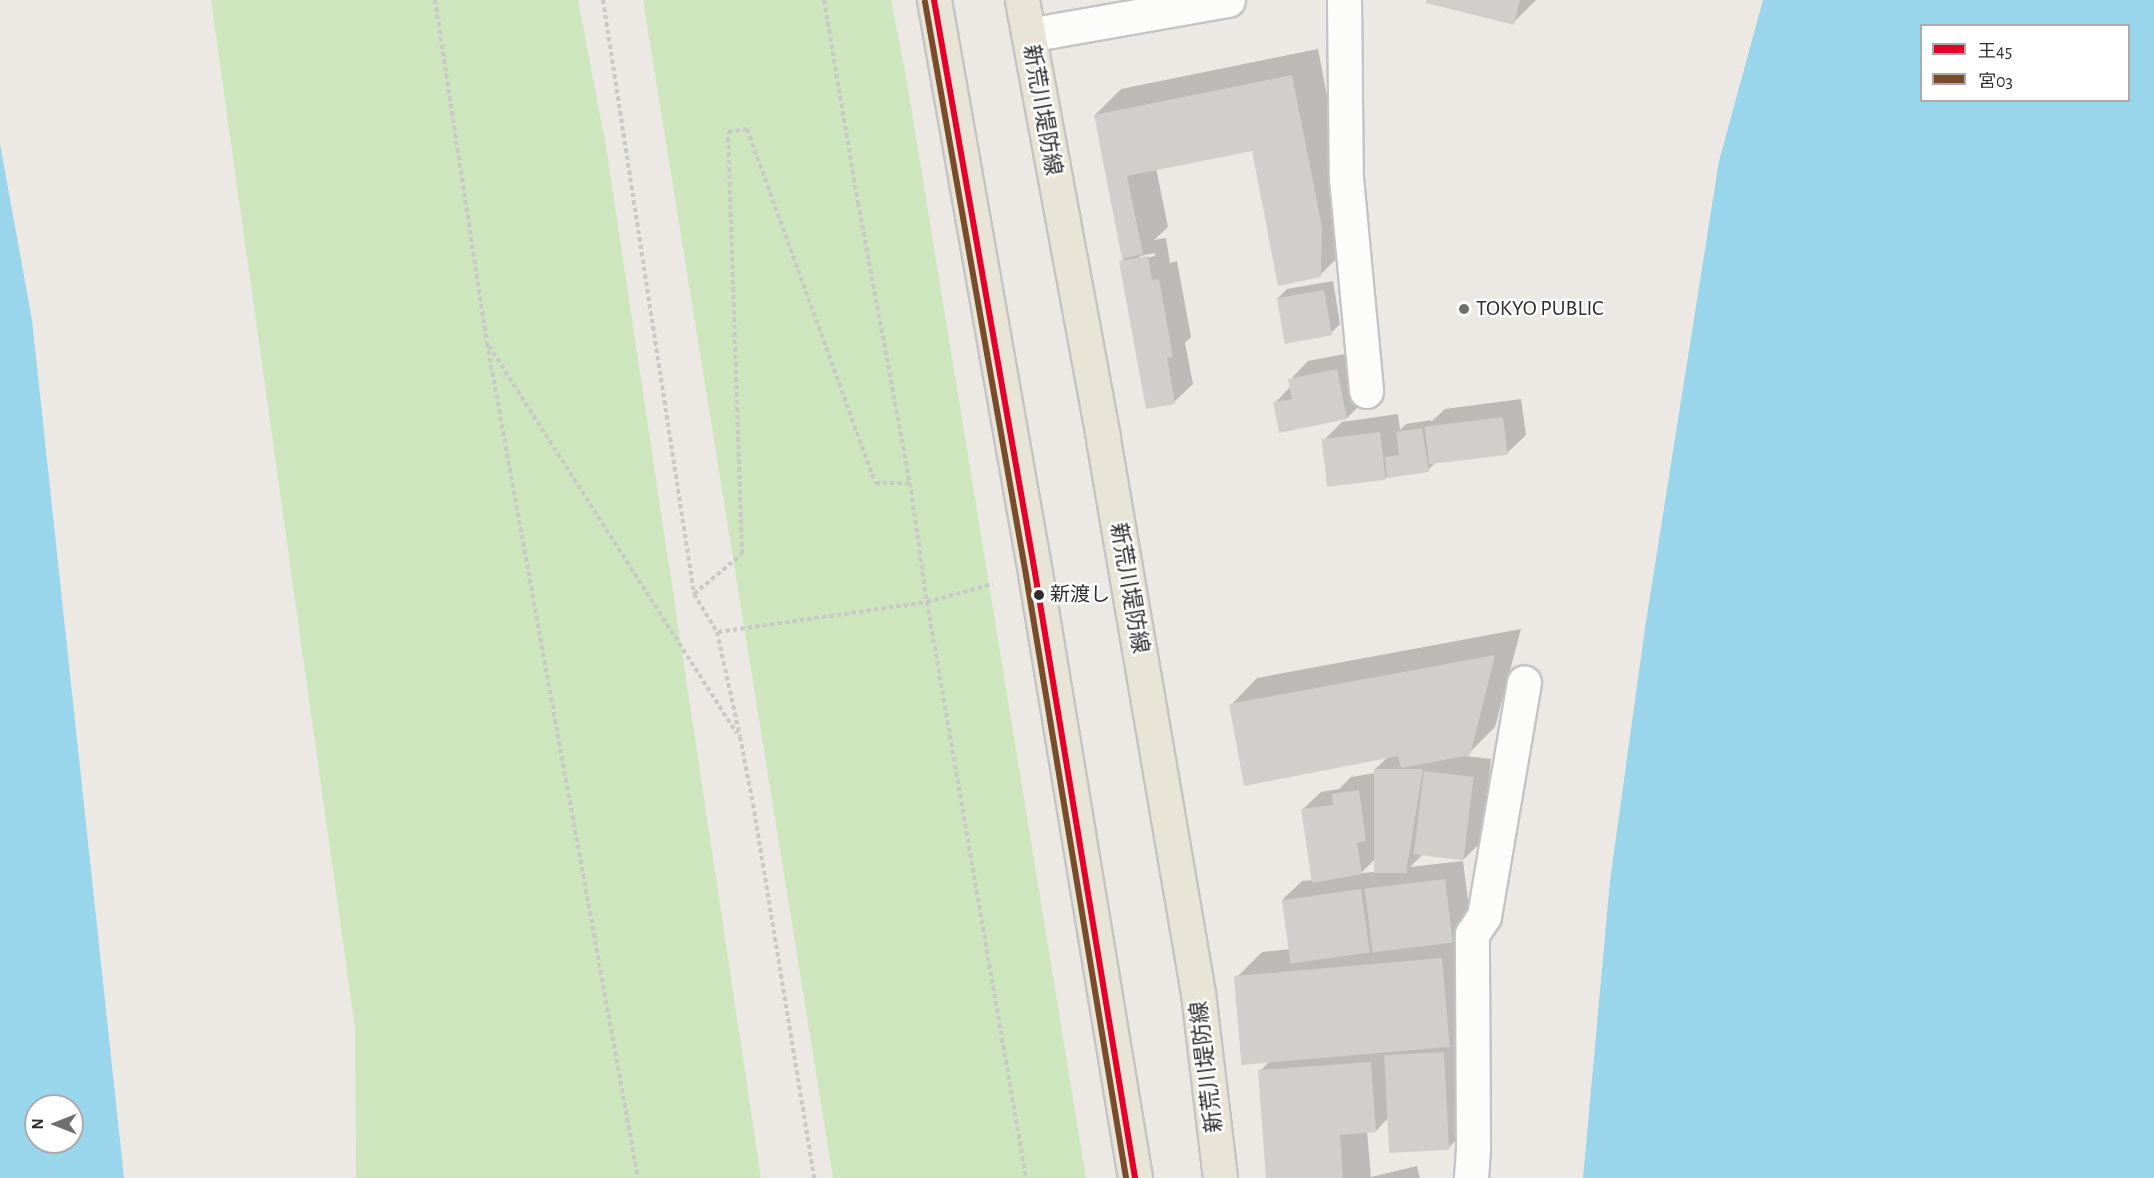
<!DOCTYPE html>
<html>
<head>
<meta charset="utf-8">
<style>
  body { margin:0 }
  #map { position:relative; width:2154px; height:1178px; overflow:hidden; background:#ece8e4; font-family:"Alegreya Sans","Noto Sans JP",sans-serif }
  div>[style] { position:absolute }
  .green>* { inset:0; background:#cee6be }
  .water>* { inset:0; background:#99d6ec }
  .shadow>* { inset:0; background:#0003 }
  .building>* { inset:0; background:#d1cecb; transform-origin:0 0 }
  .path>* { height:4px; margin-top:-2px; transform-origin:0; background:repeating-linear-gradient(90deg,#c9c9c8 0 4.5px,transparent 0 7.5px) }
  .roads { filter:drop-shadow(2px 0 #c5c4c5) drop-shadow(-2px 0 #c5c4c5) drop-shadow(0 2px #c5c4c5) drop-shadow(0 -2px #c5c4c5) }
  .minor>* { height:33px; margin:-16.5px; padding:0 16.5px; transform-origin:16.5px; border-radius:16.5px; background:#fcfcfb }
  .major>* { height:33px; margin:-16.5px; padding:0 16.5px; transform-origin:16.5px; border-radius:16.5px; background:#e8e4d6 }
  .bus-1>* { height:6px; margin:-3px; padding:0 3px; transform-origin:3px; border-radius:3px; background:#e4002b }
  .bus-2>* { height:6px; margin:-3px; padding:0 3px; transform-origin:3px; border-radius:3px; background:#7a4b2a }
  .dots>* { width:16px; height:16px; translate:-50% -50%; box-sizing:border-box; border:3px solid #fff; border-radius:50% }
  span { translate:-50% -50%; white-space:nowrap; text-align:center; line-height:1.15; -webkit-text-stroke:4.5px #fff; paint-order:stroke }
  .bus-label { font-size:20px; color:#2e2e2e }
  .left { translate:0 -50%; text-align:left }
  .street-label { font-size:22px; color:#2e2e2e }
  .poi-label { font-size:22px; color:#2e2e2e }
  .legend { position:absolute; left:1920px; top:24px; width:210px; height:78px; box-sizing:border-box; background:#fff; border:2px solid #ababab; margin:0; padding:8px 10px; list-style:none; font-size:18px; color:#2e2e2e }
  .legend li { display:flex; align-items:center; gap:12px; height:30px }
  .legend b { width:30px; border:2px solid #ababab }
  .north { position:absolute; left:24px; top:1094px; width:60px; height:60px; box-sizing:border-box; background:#fff; border:2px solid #ababab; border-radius:50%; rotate:270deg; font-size:16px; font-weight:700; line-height:24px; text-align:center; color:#2e2e2e }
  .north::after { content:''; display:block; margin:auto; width:21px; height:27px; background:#706f6e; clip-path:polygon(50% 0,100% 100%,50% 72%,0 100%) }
</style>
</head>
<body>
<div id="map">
  <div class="green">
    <i style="clip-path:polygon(211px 0,578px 0,606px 146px,761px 1178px,356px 1178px,355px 1028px)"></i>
    <i style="clip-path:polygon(643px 0,891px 0,906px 76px,1086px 1178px,833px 1178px)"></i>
  </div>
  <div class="water">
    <i style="clip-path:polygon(evenodd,1763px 0,2154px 0,2154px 1178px,1583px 1178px,1610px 881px,1645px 628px,1719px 161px,1763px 0,1922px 26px,2128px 26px,2128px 100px,1922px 100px,1922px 26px)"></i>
    <i style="clip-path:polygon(evenodd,0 144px,32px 320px,124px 1178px,0 1178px,0 144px,36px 1106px,72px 1106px,72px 1142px,36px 1142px,36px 1106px)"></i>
  </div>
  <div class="shadow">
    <i style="clip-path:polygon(1429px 0,1536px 0,1513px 23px)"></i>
    <i style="clip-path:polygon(evenodd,1318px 49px,1347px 200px,1346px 249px,1320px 275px,1253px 150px,1156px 168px,1168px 227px,1154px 240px,1166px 238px,1170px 263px,1177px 261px,1191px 337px,1185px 343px,1193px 384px,1174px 402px,1121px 262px,1126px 256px,1095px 115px,1121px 89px,1318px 49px,1155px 253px,1155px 256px,1140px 259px,1140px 256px,1155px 253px)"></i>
    <i style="clip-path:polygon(1333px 281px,1340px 324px,1331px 333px,1278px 298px,1287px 289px)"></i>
    <i style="clip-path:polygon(1355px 352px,1365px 400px,1347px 418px,1275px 403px,1291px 386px,1290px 380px,1308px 361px)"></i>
    <i style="clip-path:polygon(1521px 399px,1526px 435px,1507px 453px,1436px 462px,1428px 470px,1386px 478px,1324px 440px,1342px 422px,1398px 414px,1400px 430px,1406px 424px,1431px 420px,1431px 422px,1445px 409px)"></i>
    <i style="clip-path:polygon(evenodd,1521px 629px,1495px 727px,1466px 756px,1491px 759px,1482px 841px,1464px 859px,1423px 854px,1410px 867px,1463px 861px,1471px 923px,1467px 1130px,1448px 1148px,1389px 1117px,1376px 1131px,1367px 1131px,1371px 1177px,1417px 1166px,1420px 1178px,1268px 1178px,1260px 1071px,1269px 1062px,1236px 978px,1262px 952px,1290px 949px,1283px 899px,1302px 881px,1313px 880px,1302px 810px,1321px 792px,1339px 789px,1351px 777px,1375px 773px,1375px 769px,1388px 757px,1231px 705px,1257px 678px,1521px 629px,1375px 859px,1375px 872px,1361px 873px,1375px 859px)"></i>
  </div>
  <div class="building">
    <i style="clip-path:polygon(1427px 0,1520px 0,1514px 25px,1426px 3px)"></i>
    <i style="clip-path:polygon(1292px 75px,1322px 227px,1321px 277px,1278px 286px,1252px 151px,1127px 176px,1143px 254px,1122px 259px,1094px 115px)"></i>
    <i style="clip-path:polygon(1148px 256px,1152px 280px,1159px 279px,1173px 357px,1167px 358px,1175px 404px,1146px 409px,1119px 261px)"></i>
    <i style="left:1324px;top:290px;width:46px;height:48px;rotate:80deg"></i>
    <i style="clip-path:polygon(1337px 369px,1347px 419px,1279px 433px,1273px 402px,1292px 399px,1288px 379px)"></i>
    <i style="left:1503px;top:417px;width:38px;height:79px;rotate:83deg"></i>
    <i style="clip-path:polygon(1422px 428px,1429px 472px,1387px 478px,1385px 457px,1399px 455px,1396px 432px)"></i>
    <i style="left:1380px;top:432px;width:48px;height:59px;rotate:83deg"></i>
    <i style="clip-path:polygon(1495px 655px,1470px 755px,1401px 768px,1398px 756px,1244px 786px,1229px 704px)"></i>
    <i style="clip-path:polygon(1374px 769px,1423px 769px,1406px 873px,1374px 873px)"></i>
    <i style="left:1424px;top:771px;width:50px;height:84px;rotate:7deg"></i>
    <i style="clip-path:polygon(1359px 790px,1366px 841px,1357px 843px,1362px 874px,1312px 883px,1301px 809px,1333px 805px,1332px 794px)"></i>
    <i style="left:1445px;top:879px;width:64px;height:81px;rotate:83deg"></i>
    <i style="left:1361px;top:889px;width:64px;height:80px;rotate:82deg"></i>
    <i style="left:1442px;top:958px;width:89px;height:209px;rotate:85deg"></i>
    <i style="left:1444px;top:1052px;width:98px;height:60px;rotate:87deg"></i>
    <i style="clip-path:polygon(1371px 1062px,1376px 1132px,1340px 1135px,1343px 1178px,1266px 1178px,1258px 1070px)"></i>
  </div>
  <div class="path">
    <i style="left:435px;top:0;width:347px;rotate:81.4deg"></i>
    <i style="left:487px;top:343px;width:849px;rotate:79.75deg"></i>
    <i style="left:603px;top:0;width:601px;rotate:81.29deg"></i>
    <i style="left:694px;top:594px;width:44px;rotate:58.8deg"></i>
    <i style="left:717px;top:632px;width:107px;rotate:77.6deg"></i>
    <i style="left:740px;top:737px;width:68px;rotate:79deg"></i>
    <i style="left:753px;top:804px;width:379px;rotate:80.7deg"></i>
    <i style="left:824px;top:0;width:206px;rotate:80.5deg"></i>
    <i style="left:858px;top:203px;width:285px;rotate:79.5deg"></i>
    <i style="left:910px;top:483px;width:120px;rotate:81.9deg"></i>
    <i style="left:927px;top:602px;width:584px;rotate:80.25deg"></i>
    <i style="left:489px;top:346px;width:460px;rotate:57.4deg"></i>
    <i style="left:694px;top:594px;width:62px;rotate:-39.8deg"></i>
    <i style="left:742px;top:554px;width:422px;rotate:-91.9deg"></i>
    <i style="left:728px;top:132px;width:19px;rotate:-9deg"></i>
    <i style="left:747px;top:129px;width:376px;rotate:70.1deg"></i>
    <i style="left:875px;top:483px;width:35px"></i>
    <i style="left:718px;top:632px;width:211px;rotate:-8.2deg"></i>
    <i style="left:927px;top:602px;width:68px;rotate:-15.3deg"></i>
  </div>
  <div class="roads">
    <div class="minor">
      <i style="left:1344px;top:0;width:178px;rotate:89.4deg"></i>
      <i style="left:1346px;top:178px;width:214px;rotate:84.6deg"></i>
      <i style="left:1029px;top:35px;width:202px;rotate:-10deg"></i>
      <i style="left:1471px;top:1178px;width:30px;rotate:-86deg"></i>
      <i style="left:1473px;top:1148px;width:214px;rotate:-90.3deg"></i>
      <i style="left:1472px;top:934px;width:22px;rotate:-56deg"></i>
      <i style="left:1484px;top:916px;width:237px;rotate:-80.3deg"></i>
    </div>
    <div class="major">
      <i style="left:934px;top:0;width:582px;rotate:80deg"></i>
      <i style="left:1035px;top:573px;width:613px;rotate:80.61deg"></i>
      <i style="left:1022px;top:0;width:446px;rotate:79.5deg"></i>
      <i style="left:1103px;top:439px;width:562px;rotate:80.27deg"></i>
      <i style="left:1198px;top:993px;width:186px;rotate:83.2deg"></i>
    </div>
  </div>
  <div class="bus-1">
    <i style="left:934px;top:0;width:582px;rotate:80deg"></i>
    <i style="left:1035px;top:573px;width:613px;rotate:80.61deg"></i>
  </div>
  <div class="bus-2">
    <i style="left:925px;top:2px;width:582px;rotate:80deg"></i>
    <i style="left:1026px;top:575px;width:611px;rotate:80.58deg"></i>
  </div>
  <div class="dots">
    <i style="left:1464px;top:309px;background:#706f6e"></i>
    <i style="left:1039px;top:595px;background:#2e2e2e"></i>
  </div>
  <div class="bus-label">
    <span class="left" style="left:1050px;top:595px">新渡し</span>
  </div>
  <div class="street-label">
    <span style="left:1042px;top:110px;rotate:80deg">新荒川堤防線</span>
    <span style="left:1129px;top:588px;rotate:80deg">新荒川堤防線</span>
    <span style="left:1207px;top:1067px;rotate:-97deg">新荒川堤防線</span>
  </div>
  <div class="poi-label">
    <span class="left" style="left:1476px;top:309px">TOKYO PUBLIC</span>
  </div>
  <ul class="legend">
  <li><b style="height:8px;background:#e4002b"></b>王45</li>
  <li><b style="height:8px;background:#7a4b2a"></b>宮03</li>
  </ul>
  <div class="north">N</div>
</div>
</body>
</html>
